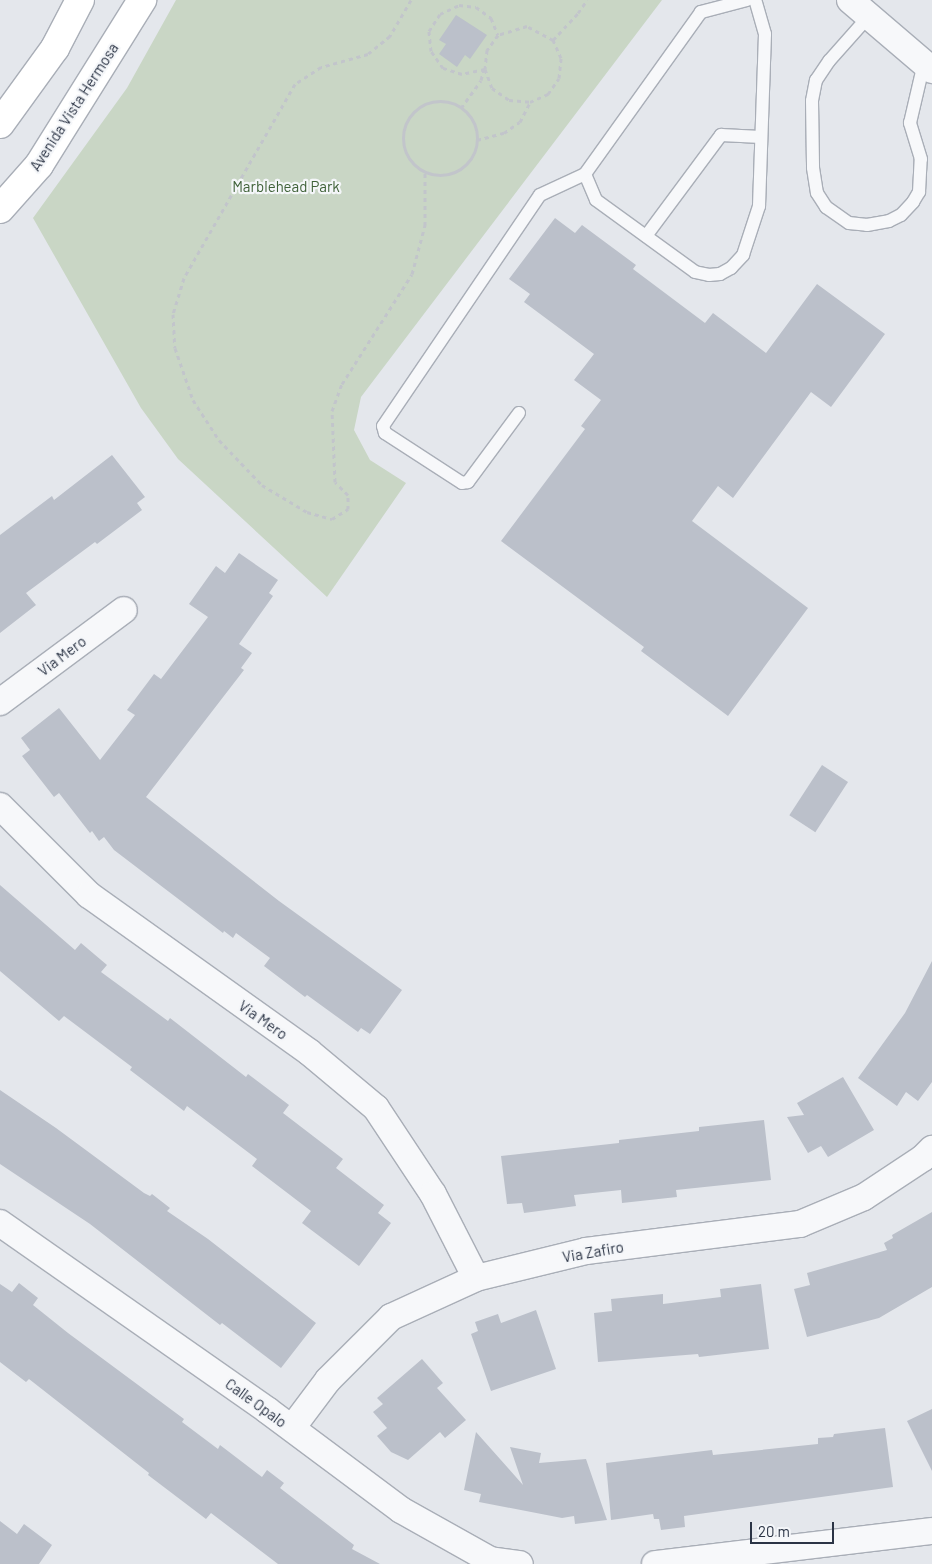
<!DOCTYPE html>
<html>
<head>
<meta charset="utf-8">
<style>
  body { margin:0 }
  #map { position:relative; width:932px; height:1564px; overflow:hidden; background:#e4e7ec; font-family:Barlow,sans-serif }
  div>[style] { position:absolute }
  .green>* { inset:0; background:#c9d6c5 }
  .building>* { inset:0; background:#bbc0ca; transform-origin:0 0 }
  .path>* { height:3px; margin-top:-1.5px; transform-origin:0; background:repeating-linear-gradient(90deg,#c2c5cb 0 4px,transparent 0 8px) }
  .path>.ring { margin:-1.5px; padding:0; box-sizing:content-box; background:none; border:3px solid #c2c5cb; border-radius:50% }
  .roads { filter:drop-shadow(1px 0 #a9aeb7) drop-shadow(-1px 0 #a9aeb7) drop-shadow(0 1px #a9aeb7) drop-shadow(0 -1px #a9aeb7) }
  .lane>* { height:12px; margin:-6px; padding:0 6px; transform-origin:6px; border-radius:6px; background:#f7f8fa }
  .street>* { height:26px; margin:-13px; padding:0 13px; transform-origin:13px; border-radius:13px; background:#f7f8fa }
  .secondary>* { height:28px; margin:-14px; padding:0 14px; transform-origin:14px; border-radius:14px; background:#fff }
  span { translate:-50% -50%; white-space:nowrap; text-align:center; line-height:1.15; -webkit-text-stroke:4.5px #f4f6f9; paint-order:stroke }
  .street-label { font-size:15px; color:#2b3445 }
  .park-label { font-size:15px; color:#3f6138 }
  .scale { position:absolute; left:750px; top:1522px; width:84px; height:22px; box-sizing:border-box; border:2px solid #2b3445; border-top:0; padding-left:6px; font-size:15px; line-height:18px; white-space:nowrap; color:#2b3445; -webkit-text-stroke:4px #f4f6f9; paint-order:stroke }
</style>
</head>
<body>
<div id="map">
  <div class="green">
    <i style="clip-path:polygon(176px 0,662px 0,361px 397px,354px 430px,370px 460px,406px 483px,327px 597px,178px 459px,141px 408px,33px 218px,127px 88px)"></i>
  </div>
  <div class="building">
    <i style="clip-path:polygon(456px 15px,487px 35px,470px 59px,465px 55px,457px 67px,439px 54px,446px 44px,439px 40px)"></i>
    <i style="clip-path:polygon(555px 218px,575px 233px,582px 225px,636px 265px,633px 269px,705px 323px,713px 313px,766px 353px,817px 284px,885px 334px,831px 407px,811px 392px,733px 498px,718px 486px,692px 521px,808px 608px,728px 716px,641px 651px,644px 647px,501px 541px,585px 429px,581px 426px,601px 400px,574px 380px,594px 354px,524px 302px,530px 294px,509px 279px)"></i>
    <i style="clip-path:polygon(112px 455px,145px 497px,137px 503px,142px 510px,97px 544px,95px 542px,26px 593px,36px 605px,0 633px,0 535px,52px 496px,54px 500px)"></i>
    <i style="clip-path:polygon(239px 553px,278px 580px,269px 593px,273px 596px,239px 644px,252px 653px,241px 668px,244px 670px,146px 797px,279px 901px,402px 990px,370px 1034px,361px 1028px,358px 1032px,307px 995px,305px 997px,264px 966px,270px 958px,236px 933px,233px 938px,224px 931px,223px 933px,114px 850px,104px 837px,99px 841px,92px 831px,90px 833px,59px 793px,54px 797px,22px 756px,30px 750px,21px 738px,59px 708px,100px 760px,135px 715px,127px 710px,154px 674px,161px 679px,208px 617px,189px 604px,216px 566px,225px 573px)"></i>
    <i style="left:822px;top:765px;width:31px;height:60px;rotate:33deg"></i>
    <i style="clip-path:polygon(0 885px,75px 950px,81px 943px,107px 965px,101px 972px,168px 1021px,170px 1018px,246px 1077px,248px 1074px,289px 1105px,283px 1113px,343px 1159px,336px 1168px,384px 1205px,378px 1213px,391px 1223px,359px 1266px,302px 1223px,311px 1211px,252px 1166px,257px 1159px,187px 1106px,184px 1111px,130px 1070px,132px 1067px,64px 1016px,59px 1021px,0 971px)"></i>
    <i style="clip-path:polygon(932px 961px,932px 1082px,918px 1101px,906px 1092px,897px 1106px,858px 1078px,905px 1013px)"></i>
    <i style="clip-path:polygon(843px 1077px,874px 1130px,828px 1157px,821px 1146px,808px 1153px,787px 1117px,804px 1115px,797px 1103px)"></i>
    <i style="clip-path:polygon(0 1090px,56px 1128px,144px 1193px,150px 1196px,152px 1194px,170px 1208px,167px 1211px,208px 1239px,316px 1323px,281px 1368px,222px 1323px,220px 1325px,90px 1224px,0 1164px)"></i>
    <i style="clip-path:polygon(764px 1120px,771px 1180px,676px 1190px,677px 1197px,622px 1203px,621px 1190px,574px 1195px,576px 1206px,524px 1213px,522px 1203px,507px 1204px,501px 1156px,619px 1143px,619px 1140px,699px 1131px,699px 1127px)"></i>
    <i style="clip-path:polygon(932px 1212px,932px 1287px,879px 1318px,807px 1337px,794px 1289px,810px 1285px,807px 1273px,887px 1250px,884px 1243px,893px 1238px,892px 1235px)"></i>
    <i style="clip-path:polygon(19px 1283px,38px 1298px,33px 1305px,68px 1333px,184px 1419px,182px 1422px,218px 1449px,220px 1445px,262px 1477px,267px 1470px,284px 1483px,280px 1488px,354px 1545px,352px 1549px,380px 1564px,278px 1564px,211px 1513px,206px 1519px,148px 1475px,149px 1473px,29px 1379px,26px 1382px,0 1362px,0 1284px,12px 1292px)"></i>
    <i style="clip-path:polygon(761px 1284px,769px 1349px,699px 1357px,698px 1354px,598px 1362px,594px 1313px,612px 1311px,611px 1299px,663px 1294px,663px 1304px,721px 1297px,720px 1289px)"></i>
    <i style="clip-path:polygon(536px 1310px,556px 1369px,491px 1391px,471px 1334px,478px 1331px,475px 1322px,498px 1314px,501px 1323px)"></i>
    <i style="clip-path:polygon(422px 1359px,443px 1383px,437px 1388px,466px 1420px,445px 1438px,440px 1432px,408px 1460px,391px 1452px,377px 1436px,387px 1428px,373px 1412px,383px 1404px,377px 1398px)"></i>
    <i style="clip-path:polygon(932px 1409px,932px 1471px,907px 1421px)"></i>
    <i style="clip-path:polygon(885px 1428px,893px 1487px,684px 1516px,685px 1527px,661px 1530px,659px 1519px,654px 1519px,653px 1514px,611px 1520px,606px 1463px,712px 1450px,713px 1455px,818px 1444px,818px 1438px,833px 1437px,834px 1434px)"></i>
    <i style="clip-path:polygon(476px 1432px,523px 1485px,510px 1447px,541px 1453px,539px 1463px,586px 1459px,607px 1520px,575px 1524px,574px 1516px,562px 1518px,479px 1502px,481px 1494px,464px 1490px)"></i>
    <i style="clip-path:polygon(0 1521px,17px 1534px,24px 1524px,52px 1545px,39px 1564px,0 1564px)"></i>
  </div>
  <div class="path">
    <i style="left:411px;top:0;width:42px;rotate:120.3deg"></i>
    <i style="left:390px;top:36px;width:28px;rotate:141deg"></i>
    <i style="left:368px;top:54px;width:49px;rotate:164.5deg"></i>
    <i style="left:321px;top:67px;width:31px;rotate:147deg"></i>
    <i style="left:295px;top:84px;width:224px;rotate:119.8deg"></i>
    <i style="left:184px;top:278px;width:38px;rotate:107deg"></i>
    <i style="left:173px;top:314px;width:34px;rotate:87deg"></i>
    <i style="left:175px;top:348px;width:55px;rotate:70.9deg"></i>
    <i style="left:193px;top:400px;width:48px;rotate:57deg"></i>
    <i style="left:219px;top:440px;width:62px;rotate:46.3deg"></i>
    <i style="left:262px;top:485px;width:52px;rotate:31deg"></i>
    <i style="left:307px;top:512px;width:26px;rotate:16deg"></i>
    <i style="left:332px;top:519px;width:19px;rotate:-32deg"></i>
    <i style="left:348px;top:509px;width:14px;rotate:-90deg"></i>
    <i style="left:348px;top:495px;width:18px;rotate:-135deg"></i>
    <i style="left:335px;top:482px;width:71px;rotate:-92.4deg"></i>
    <i style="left:332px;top:411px;width:29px;rotate:-70deg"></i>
    <i style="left:342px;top:384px;width:130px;rotate:-57.5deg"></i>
    <i style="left:412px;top:274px;width:51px;rotate:-75.1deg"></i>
    <i style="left:425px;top:225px;width:52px;rotate:-90deg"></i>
    <i style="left:553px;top:40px;width:37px;rotate:-47deg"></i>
    <i style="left:578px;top:13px;width:16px;rotate:-55deg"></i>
    <i style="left:485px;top:69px;width:24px;rotate:168deg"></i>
    <i style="left:462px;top:74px;width:20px;rotate:-162deg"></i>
    <i style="left:443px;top:68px;width:21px;rotate:-125deg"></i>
    <i style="left:431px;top:51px;width:20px;rotate:-96deg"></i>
    <i style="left:429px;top:31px;width:20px;rotate:-57deg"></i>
    <i style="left:440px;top:14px;width:21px;rotate:-25deg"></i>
    <i style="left:459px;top:5px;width:17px;rotate:7deg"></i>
    <i style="left:476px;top:7px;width:19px;rotate:36deg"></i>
    <i style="left:491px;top:18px;width:18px;rotate:68deg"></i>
    <i class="ring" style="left:403px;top:101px;width:71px;height:71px"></i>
    <i style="left:461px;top:108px;width:34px;rotate:-54deg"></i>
    <i style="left:481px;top:80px;width:11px;rotate:-75deg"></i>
    <i style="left:477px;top:140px;width:28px;rotate:-15deg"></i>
    <i style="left:504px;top:133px;width:19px;rotate:-35deg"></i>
    <i style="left:520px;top:122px;width:22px;rotate:-63deg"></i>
    <i style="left:530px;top:102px;width:20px;rotate:-24deg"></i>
    <i style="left:548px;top:94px;width:19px;rotate:-55deg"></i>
    <i style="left:559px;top:78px;width:20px;rotate:-84deg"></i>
    <i style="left:561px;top:58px;width:20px;rotate:-114deg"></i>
    <i style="left:553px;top:40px;width:30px;rotate:-152deg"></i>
    <i style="left:527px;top:26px;width:30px;rotate:163deg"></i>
    <i style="left:498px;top:35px;width:19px;rotate:126deg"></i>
    <i style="left:487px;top:50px;width:19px;rotate:96deg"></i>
    <i style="left:485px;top:69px;width:20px;rotate:70deg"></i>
    <i style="left:492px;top:88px;width:21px;rotate:35deg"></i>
    <i style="left:509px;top:100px;width:21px;rotate:5deg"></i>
  </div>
  <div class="roads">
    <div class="lane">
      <i style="left:747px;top:0;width:48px;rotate:165.4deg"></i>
      <i style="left:701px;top:12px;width:199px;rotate:125.6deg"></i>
      <i style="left:585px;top:174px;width:28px;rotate:67deg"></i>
      <i style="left:596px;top:200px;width:122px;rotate:36deg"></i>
      <i style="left:695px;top:272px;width:14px;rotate:12deg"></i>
      <i style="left:709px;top:275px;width:11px;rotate:-5deg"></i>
      <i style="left:720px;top:274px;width:13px;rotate:-29deg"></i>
      <i style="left:731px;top:268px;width:18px;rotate:-47deg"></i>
      <i style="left:743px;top:255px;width:52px;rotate:-71.9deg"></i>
      <i style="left:759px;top:206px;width:172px;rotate:-88deg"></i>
      <i style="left:765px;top:34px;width:35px;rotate:-106deg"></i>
      <i style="left:869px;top:16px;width:60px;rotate:131.6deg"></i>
      <i style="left:829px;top:61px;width:23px;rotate:124deg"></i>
      <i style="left:816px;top:80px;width:21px;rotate:101deg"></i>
      <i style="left:812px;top:101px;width:67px;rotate:89.1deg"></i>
      <i style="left:813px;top:168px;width:25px;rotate:81deg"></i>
      <i style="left:817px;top:193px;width:17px;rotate:57deg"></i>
      <i style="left:826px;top:207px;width:28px;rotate:35deg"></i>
      <i style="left:849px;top:223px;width:18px;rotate:6deg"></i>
      <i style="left:867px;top:225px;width:22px;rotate:-10deg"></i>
      <i style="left:889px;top:221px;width:13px;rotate:-27deg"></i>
      <i style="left:901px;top:215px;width:18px;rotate:-47deg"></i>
      <i style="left:913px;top:202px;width:12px;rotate:-59deg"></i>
      <i style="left:919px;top:192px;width:33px;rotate:-87deg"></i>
      <i style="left:921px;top:159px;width:38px;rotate:-107deg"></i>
      <i style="left:910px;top:123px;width:62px;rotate:-76.9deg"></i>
      <i style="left:646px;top:236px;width:126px;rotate:-53.4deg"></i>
      <i style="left:721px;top:135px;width:40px;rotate:2.9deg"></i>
      <i style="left:519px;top:413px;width:86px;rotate:126.5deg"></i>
      <i style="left:468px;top:482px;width:6px;rotate:171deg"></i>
      <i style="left:462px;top:483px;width:92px;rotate:-147deg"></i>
      <i style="left:385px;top:433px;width:7px;rotate:-106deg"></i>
      <i style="left:383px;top:426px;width:279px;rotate:-55.8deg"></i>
      <i style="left:540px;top:195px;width:50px;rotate:-25deg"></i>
    </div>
    <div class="street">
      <i style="left:850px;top:0;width:108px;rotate:40.5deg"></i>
      <i style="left:0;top:702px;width:154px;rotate:-36.6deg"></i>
      <i style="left:0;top:806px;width:126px;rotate:45deg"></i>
      <i style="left:89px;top:895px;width:270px;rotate:35.5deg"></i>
      <i style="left:309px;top:1052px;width:87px;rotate:39.9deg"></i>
      <i style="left:376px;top:1108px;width:103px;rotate:56.5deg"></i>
      <i style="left:433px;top:1194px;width:94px;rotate:62.9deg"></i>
      <i style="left:0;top:1223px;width:326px;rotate:35deg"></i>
      <i style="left:267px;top:1410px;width:167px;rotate:36.7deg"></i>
      <i style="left:401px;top:1510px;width:102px;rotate:29.3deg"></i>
      <i style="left:490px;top:1560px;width:30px;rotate:8deg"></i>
      <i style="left:292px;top:1428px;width:60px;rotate:-53.1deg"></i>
      <i style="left:328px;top:1380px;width:89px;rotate:-45deg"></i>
      <i style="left:391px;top:1317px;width:94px;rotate:-24.6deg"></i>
      <i style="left:476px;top:1278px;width:113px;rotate:-13.8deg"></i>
      <i style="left:586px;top:1251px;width:216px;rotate:-7.2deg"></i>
      <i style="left:800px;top:1224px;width:69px;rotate:-22.9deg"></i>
      <i style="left:864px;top:1197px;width:71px;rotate:-33.5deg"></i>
      <i style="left:923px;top:1158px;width:13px;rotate:-45deg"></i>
      <i style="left:655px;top:1564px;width:279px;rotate:-6.8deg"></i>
    </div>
    <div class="secondary">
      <i style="left:0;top:124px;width:94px;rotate:-54.1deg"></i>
      <i style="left:55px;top:48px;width:54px;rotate:-62.5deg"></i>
      <i style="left:0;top:209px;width:59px;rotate:-48.4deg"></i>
      <i style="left:39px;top:165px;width:195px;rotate:-58deg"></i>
    </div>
  </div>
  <div class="street-label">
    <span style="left:74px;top:107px;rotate:-57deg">Avenida Vista Hermosa</span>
    <span style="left:62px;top:656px;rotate:-37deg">Via Mero</span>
    <span style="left:263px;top:1020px;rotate:35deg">Via Mero</span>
    <span style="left:593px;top:1252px;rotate:-10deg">Via Zafiro</span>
    <span style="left:256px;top:1403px;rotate:36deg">Calle Opalo</span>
  </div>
  <div class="park-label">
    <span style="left:286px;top:187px">Marblehead Park</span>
  </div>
  <div class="scale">20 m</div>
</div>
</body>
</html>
